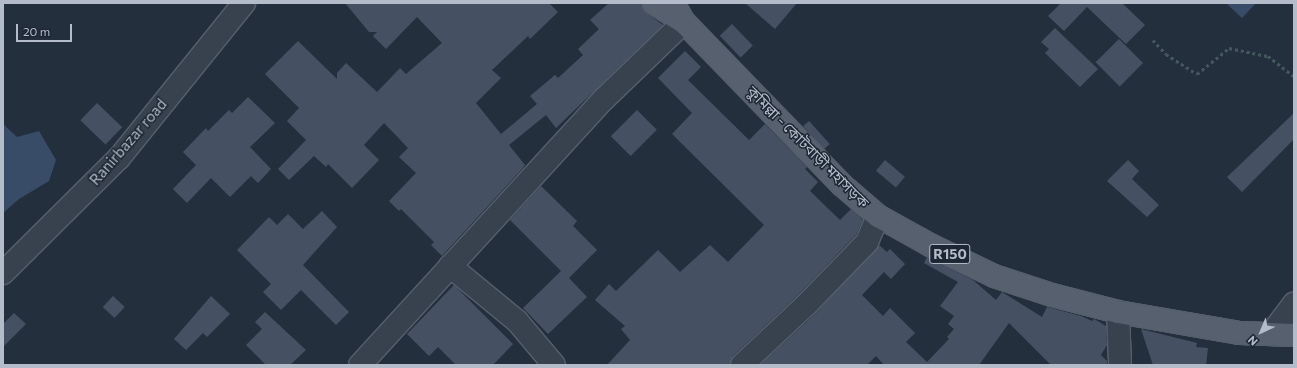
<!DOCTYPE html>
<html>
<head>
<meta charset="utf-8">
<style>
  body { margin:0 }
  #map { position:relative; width:1297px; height:368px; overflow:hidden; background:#242f3e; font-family:Commissioner,"Noto Sans Bengali",sans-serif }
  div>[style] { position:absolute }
  .water>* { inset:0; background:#394c67 }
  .building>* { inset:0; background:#455162; transform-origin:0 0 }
  .path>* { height:2.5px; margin-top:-1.25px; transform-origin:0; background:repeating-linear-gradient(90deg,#44595c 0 3px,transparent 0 6px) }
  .roads { filter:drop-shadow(1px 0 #565f6c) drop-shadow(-1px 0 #565f6c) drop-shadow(0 1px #565f6c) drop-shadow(0 -1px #565f6c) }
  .minor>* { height:22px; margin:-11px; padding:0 11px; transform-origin:11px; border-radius:11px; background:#38414e }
  .major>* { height:22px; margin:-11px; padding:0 11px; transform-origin:11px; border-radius:11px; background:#56606e }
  span { translate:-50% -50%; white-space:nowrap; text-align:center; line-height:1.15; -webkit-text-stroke:3px #1d2633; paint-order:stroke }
  .shield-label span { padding:1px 3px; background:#1d2633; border:1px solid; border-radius:3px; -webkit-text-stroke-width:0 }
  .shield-label { font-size:14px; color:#b4bcc9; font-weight:700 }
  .street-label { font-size:15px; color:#b4bcc9 }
  .frame { position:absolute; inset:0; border:4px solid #b4bcc9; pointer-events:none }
  .north { position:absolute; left:1241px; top:312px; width:40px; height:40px; -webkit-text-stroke:3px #1d2633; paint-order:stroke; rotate:224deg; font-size:11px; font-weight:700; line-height:16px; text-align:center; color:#b4bcc9 }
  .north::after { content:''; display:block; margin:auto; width:14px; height:18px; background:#b4bcc9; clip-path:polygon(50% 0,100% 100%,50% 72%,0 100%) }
  .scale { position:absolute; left:16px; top:24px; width:56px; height:18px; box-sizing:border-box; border:2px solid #b4bcc9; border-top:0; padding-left:5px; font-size:12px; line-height:14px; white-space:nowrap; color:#b4bcc9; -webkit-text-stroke:3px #1d2633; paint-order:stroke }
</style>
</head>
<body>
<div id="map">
  <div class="water">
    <i style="clip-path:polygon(1226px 3px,1256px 3px,1242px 18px)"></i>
    <i style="clip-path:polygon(3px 124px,17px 137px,39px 131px,56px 160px,49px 181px,19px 199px,3px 213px)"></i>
  </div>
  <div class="building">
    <i style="clip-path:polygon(345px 3px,549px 3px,558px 12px,530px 39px,528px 36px,492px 70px,501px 78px,476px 103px,501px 134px,537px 104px,530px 96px,555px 75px,558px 78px,583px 55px,578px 49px,599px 29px,590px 20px,609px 3px,642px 3px,647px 13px,663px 25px,556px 128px,546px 115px,509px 145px,525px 165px,523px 168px,442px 256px,431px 245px,434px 242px,401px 209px,399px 211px,389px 201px,416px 173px,399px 157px,408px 148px,384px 123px,364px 145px,379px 160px,352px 188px,328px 164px,326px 167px,314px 156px,289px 180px,278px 169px,306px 140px,287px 121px,299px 108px,265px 74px,298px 41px,337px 79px,337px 73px,346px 63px,377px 92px,400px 68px,406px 74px,442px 43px,417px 17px,386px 49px,373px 36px,377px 32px,369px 32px)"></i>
    <i style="clip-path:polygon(745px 3px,797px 3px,775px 29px)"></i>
    <i style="clip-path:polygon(1061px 3px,1122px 3px,1145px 25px,1126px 44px,1087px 7px,1064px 31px,1048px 16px)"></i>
    <i style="left:732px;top:24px;width:30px;height:17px;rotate:46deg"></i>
    <i style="clip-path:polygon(1055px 28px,1098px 69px,1080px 87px,1045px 53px,1049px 49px,1041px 42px)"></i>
    <i style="left:1119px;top:39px;width:34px;height:33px;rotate:45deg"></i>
    <i style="clip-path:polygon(685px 51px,701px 67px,688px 80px,749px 140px,765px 124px,807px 167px,805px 169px,818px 182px,810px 191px,840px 220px,851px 209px,863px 220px,856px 235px,797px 296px,733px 356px,730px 365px,607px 365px,630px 340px,621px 329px,625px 326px,595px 300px,609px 284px,616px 291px,658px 250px,680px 272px,710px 245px,728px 262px,764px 225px,672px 134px,692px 113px,658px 78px)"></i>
    <i style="clip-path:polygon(248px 97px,275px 123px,250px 147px,271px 169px,258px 183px,251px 176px,230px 197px,211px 178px,187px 203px,173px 189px,196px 165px,183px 152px,206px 128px,208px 131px,229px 110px,232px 113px)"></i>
    <i style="left:97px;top:103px;width:35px;height:24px;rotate:44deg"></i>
    <i style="left:637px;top:110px;width:28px;height:37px;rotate:45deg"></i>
    <i style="clip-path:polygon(1294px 113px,1294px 139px,1242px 192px,1227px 177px)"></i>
    <i style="left:809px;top:121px;width:31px;height:8px;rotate:48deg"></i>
    <i style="left:885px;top:160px;width:26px;height:14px;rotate:40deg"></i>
    <i style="clip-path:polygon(1128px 160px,1139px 171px,1132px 179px,1159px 205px,1147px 217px,1107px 181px)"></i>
    <i style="clip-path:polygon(541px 186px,577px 221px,573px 226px,597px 250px,569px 278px,587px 297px,548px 334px,523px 308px,561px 271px,510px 220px)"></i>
    <i style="clip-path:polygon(322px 211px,337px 227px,303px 265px,349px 312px,336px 325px,301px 290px,281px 310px,263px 292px,271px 284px,237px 250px,269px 217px,277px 225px,288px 214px,303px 229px)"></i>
    <i style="clip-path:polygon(879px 245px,887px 252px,890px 249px,905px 264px,891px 279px,884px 272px,862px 295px,883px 316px,890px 308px,915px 333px,906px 342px,927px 362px,949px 339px,947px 337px,954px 329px,948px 324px,954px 316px,940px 306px,958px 282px,924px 263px,927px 257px,973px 280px,996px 300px,1002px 292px,1042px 317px,1047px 307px,1081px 316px,1092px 321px,1094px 319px,1106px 326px,1107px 345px,1101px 355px,1107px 361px,1107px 365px,1051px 365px,1009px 323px,979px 365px,884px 365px,876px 356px,867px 365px,760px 365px,815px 314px)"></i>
    <i style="clip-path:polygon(454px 285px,513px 344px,493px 365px,456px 365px,438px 347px,429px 356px,407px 334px)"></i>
    <i style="left:113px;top:296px;width:16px;height:15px;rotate:43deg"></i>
    <i style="clip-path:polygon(211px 296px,230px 314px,207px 337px,203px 333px,186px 350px,174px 339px)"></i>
    <i style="clip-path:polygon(265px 312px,306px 350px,290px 365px,266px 365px,246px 345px,262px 329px,255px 322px)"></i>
    <i style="clip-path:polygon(14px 313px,26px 324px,3px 347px,3px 324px)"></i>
    <i style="clip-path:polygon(1141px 329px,1197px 343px,1196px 347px,1208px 348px,1206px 365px,1153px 365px)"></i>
  </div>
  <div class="path">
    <i style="left:1153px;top:40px;width:19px;rotate:47deg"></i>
    <i style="left:1166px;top:54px;width:37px;rotate:33deg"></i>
    <i style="left:1197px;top:74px;width:41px;rotate:-39.1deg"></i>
    <i style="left:1229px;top:48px;width:40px;rotate:12deg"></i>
    <i style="left:1268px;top:56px;width:33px;rotate:38deg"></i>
  </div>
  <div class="roads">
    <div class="minor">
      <i style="left:450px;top:266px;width:87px;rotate:39.4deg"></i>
      <i style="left:517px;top:321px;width:57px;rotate:49.9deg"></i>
      <i style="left:3px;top:273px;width:163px;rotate:-44.8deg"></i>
      <i style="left:119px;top:158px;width:199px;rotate:-51.1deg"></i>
      <i style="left:1118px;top:312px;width:53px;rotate:87.8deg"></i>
      <i style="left:1271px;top:334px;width:38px;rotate:-53deg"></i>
      <i style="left:360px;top:365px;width:361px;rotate:-47.5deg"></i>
      <i style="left:604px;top:99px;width:111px;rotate:-43.9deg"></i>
      <i style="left:742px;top:365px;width:88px;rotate:-43.2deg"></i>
      <i style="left:806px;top:305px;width:88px;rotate:-45.9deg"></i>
      <i style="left:867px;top:242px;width:28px;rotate:-67deg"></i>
    </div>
    <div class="major">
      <i style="left:654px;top:3px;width:35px;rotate:33deg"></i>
      <i style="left:673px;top:3px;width:22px;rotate:60deg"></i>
      <i style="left:684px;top:22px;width:227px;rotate:45.9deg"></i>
      <i style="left:842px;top:185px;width:48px;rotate:40.7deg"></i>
      <i style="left:878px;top:216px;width:60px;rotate:29.1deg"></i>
      <i style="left:930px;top:245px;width:71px;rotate:25.8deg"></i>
      <i style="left:994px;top:276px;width:61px;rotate:18.1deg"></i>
      <i style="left:1052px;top:295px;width:68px;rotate:14.4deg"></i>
      <i style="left:1118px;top:312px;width:124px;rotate:9.8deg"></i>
      <i style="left:1240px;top:333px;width:54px;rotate:2.1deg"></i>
    </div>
  </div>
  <div class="shield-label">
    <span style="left:950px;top:254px">R150</span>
  </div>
  <div class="street-label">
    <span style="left:128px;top:142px;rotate:-49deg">Ranirbazar road</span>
    <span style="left:808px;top:147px;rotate:45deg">কুমিল্লা - কোটবাড়ী মহাসড়ক</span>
  </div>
  <div class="frame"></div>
  <div class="north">N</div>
  <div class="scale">20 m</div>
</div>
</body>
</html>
